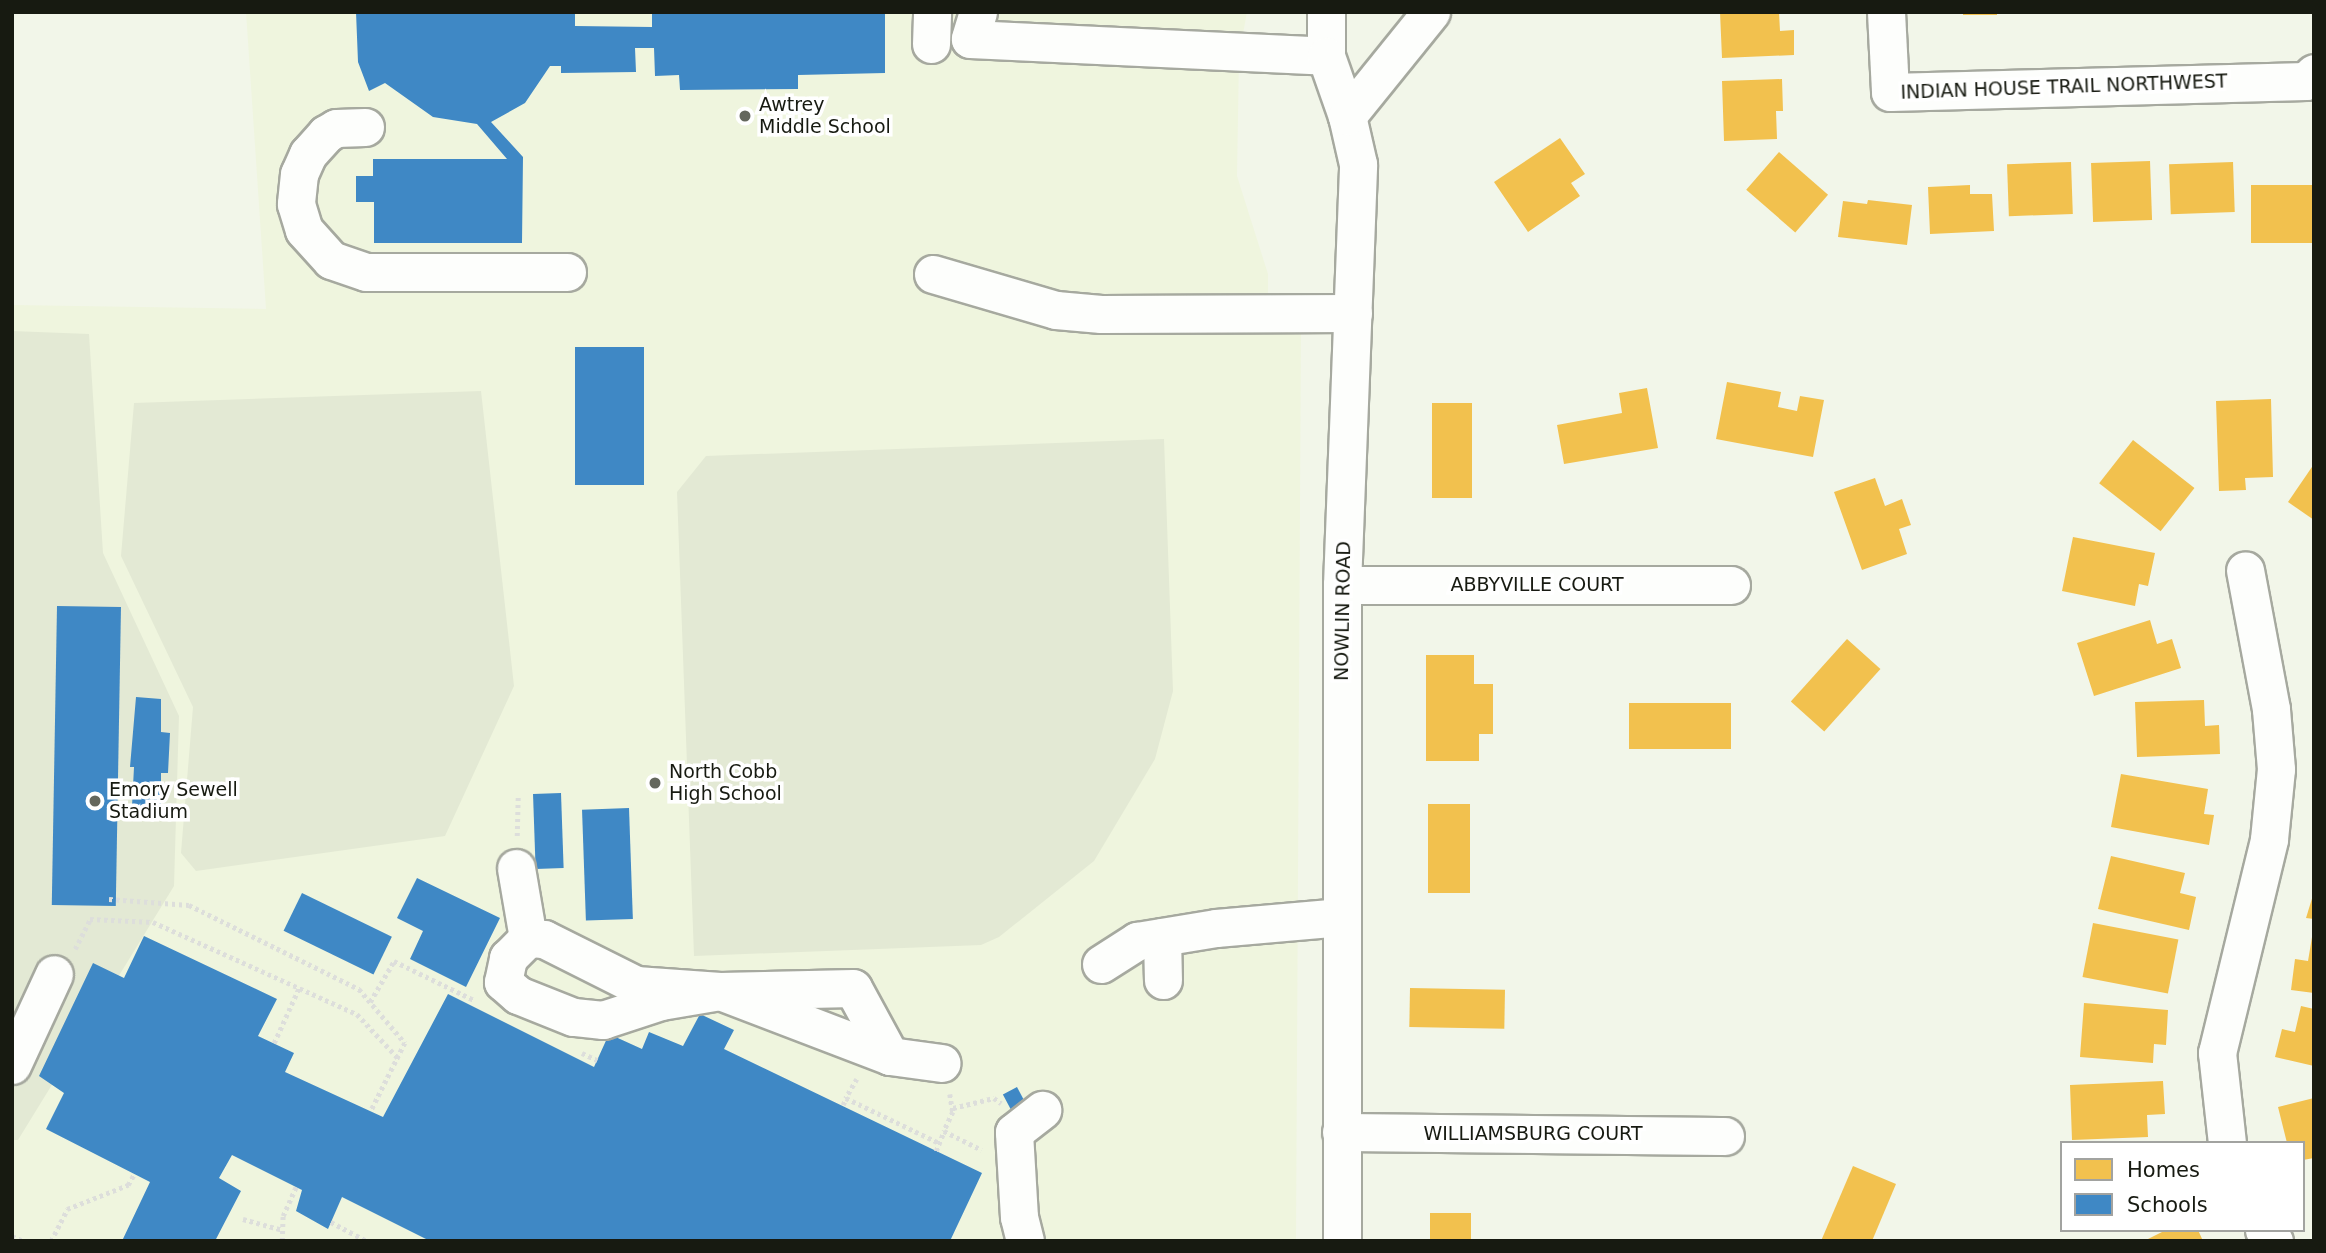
<!DOCTYPE html>
<html>
<head>
<meta charset="utf-8">
<style>
  body { margin:0 }
  #map { position:relative; width:2326px; height:1253px; overflow:hidden; background:#f2f6e9; font-family:"DejaVu Sans",sans-serif }
  div>[style] { position:absolute }
  .built>* { inset:0; background:#eff5de }
  .green>* { inset:0; background:#e3e9d4 }
  .homes>* { inset:0; background:#f2c14e; transform-origin:0 0 }
  .schools>* { inset:0; background:#3f88c5; transform-origin:0 0 }
  .path>* { height:4.5px; margin-top:-2.25px; transform-origin:0; background:repeating-linear-gradient(90deg,#dddedb 0 3.5px,transparent 0 7px) }
  .roads { filter:drop-shadow(2px 0 #a6a99f) drop-shadow(-2px 0 #a6a99f) drop-shadow(0 2px #a6a99f) drop-shadow(0 -2px #a6a99f) }
  .minor>* { height:37px; margin:-18.5px; padding:0 18.5px; transform-origin:18.5px; border-radius:18.5px; background:#fdfefc }
  .dots>* { width:19px; height:19px; translate:-50% -50%; box-sizing:border-box; border:4px solid #fff; border-radius:50% }
  span { translate:-50% -50%; white-space:nowrap; text-align:center; line-height:1.15; -webkit-text-stroke:7px #fff; paint-order:stroke }
  .street-label { font-size:19px; color:#171a11 }
  .poi-label { font-size:19px; color:#171a11 }
  .left { translate:0 -50%; text-align:left }
  .frame { position:absolute; inset:0; border:14px solid #171a11; pointer-events:none }
  .legend { position:absolute; left:2060px; top:1141px; width:245px; height:91px; box-sizing:border-box; background:#fff; border:2px solid #a2a3a0; margin:0; padding:9px 12px; list-style:none; font-size:21px; color:#171a11 }
  .legend li { display:flex; align-items:center; gap:14px; height:35px }
  .legend b { width:35px; border:2px solid #a2a3a0 }
</style>
</head>
<body>
<div id="map">
  <div class="built">
    <i style="clip-path:polygon(246px 12px,1247px 12px,1239px 56px,1237px 176px,1268px 274px,1268px 324px,1301px 325px,1296px 1241px,12px 1241px,12px 305px,266px 309px)"></i>
  </div>
  <div class="green">
    <i style="clip-path:polygon(12px 331px,89px 334px,103px 553px,179px 716px,174px 886px,18px 1140px,12px 1140px)"></i>
    <i style="clip-path:polygon(481px 391px,514px 686px,445px 836px,196px 871px,181px 853px,193px 707px,121px 556px,134px 403px)"></i>
    <i style="clip-path:polygon(1164px 439px,1173px 691px,1155px 759px,1094px 861px,999px 937px,981px 945px,694px 956px,677px 492px,706px 456px)"></i>
  </div>
  <div class="homes">
    <i style="clip-path:polygon(1720px 12px,1779px 12px,1780px 31px,1794px 30px,1794px 55px,1722px 58px)"></i>
    <i style="left:1963px;top:12px;width:34px;height:3px"></i>
    <i style="clip-path:polygon(1782px 79px,1783px 111px,1776px 111px,1777px 139px,1724px 141px,1722px 81px)"></i>
    <i style="clip-path:polygon(1560px 138px,1585px 174px,1571px 183px,1580px 196px,1528px 232px,1494px 182px)"></i>
    <i style="left:1779px;top:152px;width:65px;height:50px;rotate:41deg"></i>
    <i style="left:2150px;top:161px;width:59px;height:59px;rotate:88deg"></i>
    <i style="left:2071px;top:162px;width:52px;height:64px;rotate:88deg"></i>
    <i style="left:2233px;top:162px;width:50px;height:64px;rotate:88deg"></i>
    <i style="clip-path:polygon(1970px 185px,1970px 194px,1992px 194px,1994px 231px,1930px 234px,1928px 187px)"></i>
    <i style="left:2314px;top:185px;width:58px;height:63px;rotate:90deg"></i>
    <i style="clip-path:polygon(1868px 200px,1912px 205px,1907px 245px,1838px 237px,1843px 201px,1867px 204px)"></i>
    <i style="clip-path:polygon(1727px 382px,1781px 392px,1778px 407px,1797px 411px,1800px 396px,1824px 400px,1813px 457px,1716px 439px)"></i>
    <i style="clip-path:polygon(1647px 388px,1658px 448px,1564px 464px,1557px 425px,1622px 413px,1619px 393px)"></i>
    <i style="clip-path:polygon(2271px 399px,2273px 477px,2245px 478px,2246px 490px,2219px 491px,2216px 401px)"></i>
    <i style="left:1432px;top:403px;width:40px;height:95px"></i>
    <i style="left:2133px;top:440px;width:78px;height:55px;rotate:38deg"></i>
    <i style="clip-path:polygon(2314px 464px,2314px 520px,2288px 502px)"></i>
    <i style="clip-path:polygon(1875px 478px,1885px 506px,1902px 499px,1911px 525px,1899px 529px,1907px 554px,1862px 570px,1834px 492px)"></i>
    <i style="clip-path:polygon(2073px 537px,2155px 553px,2148px 586px,2139px 584px,2135px 606px,2062px 591px)"></i>
    <i style="clip-path:polygon(2150px 620px,2157px 644px,2172px 639px,2181px 668px,2094px 696px,2077px 643px)"></i>
    <i style="left:1847px;top:639px;width:45px;height:84px;rotate:42deg"></i>
    <i style="clip-path:polygon(1426px 655px,1474px 655px,1474px 684px,1493px 684px,1493px 734px,1479px 734px,1479px 761px,1426px 761px)"></i>
    <i style="clip-path:polygon(2204px 700px,2205px 726px,2219px 725px,2220px 754px,2137px 757px,2135px 702px)"></i>
    <i style="left:1629px;top:703px;width:102px;height:46px"></i>
    <i style="clip-path:polygon(2121px 774px,2208px 789px,2204px 814px,2214px 815px,2209px 845px,2111px 827px)"></i>
    <i style="left:1428px;top:804px;width:42px;height:89px"></i>
    <i style="clip-path:polygon(2111px 856px,2185px 873px,2180px 893px,2196px 897px,2189px 930px,2098px 909px)"></i>
    <i style="clip-path:polygon(2314px 892px,2314px 919px,2306px 918px)"></i>
    <i style="left:2093px;top:923px;width:87px;height:55px;rotate:11deg"></i>
    <i style="clip-path:polygon(2312px 937px,2314px 993px,2291px 990px,2295px 959px,2308px 961px)"></i>
    <i style="left:1410px;top:988px;width:95px;height:39px;rotate:1deg"></i>
    <i style="clip-path:polygon(2084px 1003px,2168px 1010px,2166px 1045px,2154px 1044px,2153px 1063px,2080px 1057px)"></i>
    <i style="clip-path:polygon(2301px 1006px,2314px 1009px,2314px 1066px,2275px 1057px,2282px 1029px,2295px 1032px)"></i>
    <i style="clip-path:polygon(2163px 1081px,2165px 1114px,2147px 1115px,2148px 1137px,2072px 1140px,2070px 1085px)"></i>
    <i style="clip-path:polygon(2314px 1098px,2314px 1158px,2303px 1160px,2303px 1143px,2287px 1143px,2278px 1107px)"></i>
    <i style="clip-path:polygon(1853px 1166px,1896px 1184px,1872px 1241px,1821px 1241px)"></i>
    <i style="left:1430px;top:1213px;width:41px;height:28px"></i>
    <i style="clip-path:polygon(2166px 1230px,2198px 1230px,2203px 1241px,2144px 1241px)"></i>
  </div>
  <div class="schools">
    <i style="clip-path:polygon(356px 12px,575px 12px,575px 26px,652px 27px,652px 12px,885px 12px,885px 73px,798px 75px,798px 89px,680px 90px,679px 75px,655px 76px,654px 48px,635px 48px,636px 72px,561px 73px,561px 66px,550px 66px,525px 103px,491px 122px,523px 157px,522px 243px,374px 243px,374px 202px,356px 202px,356px 176px,373px 176px,373px 159px,507px 159px,477px 124px,433px 117px,385px 83px,369px 91px,358px 62px)"></i>
    <i style="left:644px;top:347px;width:138px;height:69px;rotate:90deg"></i>
    <i style="left:57px;top:606px;width:64px;height:299px;rotate:1deg"></i>
    <i style="clip-path:polygon(136px 697px,161px 699px,161px 732px,170px 733px,168px 773px,161px 773px,161px 805px,132px 806px,134px 767px,130px 767px)"></i>
    <i style="left:561px;top:793px;width:75px;height:28px;rotate:88deg"></i>
    <i style="left:629px;top:808px;width:111px;height:47px;rotate:88deg"></i>
    <i style="clip-path:polygon(417px 878px,500px 918px,466px 987px,410px 959px,423px 931px,397px 918px)"></i>
    <i style="left:302px;top:893px;width:100px;height:42px;rotate:26deg"></i>
    <i style="clip-path:polygon(144px 936px,277px 999px,258px 1036px,294px 1053px,285px 1072px,383px 1117px,448px 994px,594px 1067px,609px 1034px,642px 1049px,649px 1032px,683px 1046px,700px 1014px,734px 1030px,724px 1049px,982px 1173px,950px 1241px,430px 1241px,342px 1197px,328px 1229px,296px 1211px,302px 1190px,232px 1155px,219px 1178px,241px 1191px,215px 1241px,122px 1241px,150px 1182px,46px 1129px,64px 1093px,39px 1076px,93px 963px,124px 978px)"></i>
    <i style="left:1017px;top:1087px;width:17px;height:16px;rotate:62deg"></i>
  </div>
  <div class="path">
    <i style="left:517px;top:836px;width:41px;rotate:-88.6deg"></i>
    <i style="left:109px;top:899px;width:80px;rotate:4.3deg"></i>
    <i style="left:189px;top:905px;width:190px;rotate:26.3deg"></i>
    <i style="left:359px;top:989px;width:71px;rotate:49.6deg"></i>
    <i style="left:405px;top:1043px;width:76px;rotate:116.6deg"></i>
    <i style="left:75px;top:949px;width:34px;rotate:-63deg"></i>
    <i style="left:90px;top:919px;width:63px;rotate:2.7deg"></i>
    <i style="left:153px;top:922px;width:224px;rotate:24.3deg"></i>
    <i style="left:357px;top:1014px;width:60px;rotate:47deg"></i>
    <i style="left:370px;top:1002px;width:48px;rotate:-59.7deg"></i>
    <i style="left:394px;top:961px;width:89px;rotate:26deg"></i>
    <i style="left:274px;top:1043px;width:60px;rotate:-65.6deg"></i>
    <i style="left:582px;top:1053px;width:17px;rotate:25deg"></i>
    <i style="left:857px;top:1079px;width:22px;rotate:120deg"></i>
    <i style="left:846px;top:1098px;width:103px;rotate:25.8deg"></i>
    <i style="left:950px;top:1094px;width:18px;rotate:81deg"></i>
    <i style="left:953px;top:1112px;width:21px;rotate:115deg"></i>
    <i style="left:944px;top:1131px;width:42px;rotate:26.6deg"></i>
    <i style="left:843px;top:1105px;width:8px;rotate:-67deg"></i>
    <i style="left:953px;top:1108px;width:42px;rotate:-13.7deg"></i>
    <i style="left:994px;top:1098px;width:9px;rotate:36deg"></i>
    <i style="left:936px;top:1151px;width:22px;rotate:-68deg"></i>
    <i style="left:243px;top:1219px;width:41px;rotate:15.4deg"></i>
    <i style="left:331px;top:1222px;width:40px;rotate:28deg"></i>
    <i style="left:12px;top:1236px;width:12px;rotate:24deg"></i>
    <i style="left:51px;top:1241px;width:36px;rotate:-63deg"></i>
    <i style="left:67px;top:1209px;width:66px;rotate:-21.5deg"></i>
    <i style="left:128px;top:1185px;width:13px;rotate:-61deg"></i>
    <i style="left:282px;top:1241px;width:25px;rotate:-88deg"></i>
    <i style="left:283px;top:1216px;width:32px;rotate:-66deg"></i>
  </div>
  <div class="roads">
    <div class="minor">
      <i style="left:978px;top:12px;width:28px;rotate:107deg"></i>
      <i style="left:970px;top:39px;width:356px;rotate:2.7deg"></i>
      <i style="left:1326px;top:12px;width:44px;rotate:90deg"></i>
      <i style="left:1326px;top:56px;width:64px;rotate:70.7deg"></i>
      <i style="left:1886px;top:12px;width:80px;rotate:87.1deg"></i>
      <i style="left:1890px;top:92px;width:416px;rotate:-1.5deg"></i>
      <i style="left:2306px;top:81px;width:11px;rotate:-45deg"></i>
      <i style="left:931px;top:44px;width:32px;rotate:-88deg"></i>
      <i style="left:365px;top:127px;width:29px;rotate:178deg"></i>
      <i style="left:336px;top:128px;width:12px;rotate:149deg"></i>
      <i style="left:326px;top:134px;width:27px;rotate:132deg"></i>
      <i style="left:308px;top:154px;width:22px;rotate:114deg"></i>
      <i style="left:299px;top:174px;width:30px;rotate:96deg"></i>
      <i style="left:296px;top:204px;width:27px;rotate:73deg"></i>
      <i style="left:304px;top:230px;width:40px;rotate:48deg"></i>
      <i style="left:331px;top:260px;width:37px;rotate:19deg"></i>
      <i style="left:366px;top:272px;width:201px"></i>
      <i style="left:933px;top:274px;width:128px;rotate:16.3deg"></i>
      <i style="left:1056px;top:310px;width:45px;rotate:5.1deg"></i>
      <i style="left:1101px;top:314px;width:252px;rotate:-0.2deg"></i>
      <i style="left:1342px;top:585px;width:389px"></i>
      <i style="left:516px;top:868px;width:71px;rotate:80.3deg"></i>
      <i style="left:1162px;top:937px;width:43px;rotate:88.7deg"></i>
      <i style="left:1101px;top:964px;width:43px;rotate:-32.6deg"></i>
      <i style="left:1137px;top:941px;width:80px;rotate:-9.3deg"></i>
      <i style="left:1216px;top:928px;width:126px;rotate:-5deg"></i>
      <i style="left:890px;top:1056px;width:77px;rotate:-118.6deg"></i>
      <i style="left:853px;top:988px;width:133px;rotate:178.7deg"></i>
      <i style="left:720px;top:991px;width:60px;rotate:170.4deg"></i>
      <i style="left:661px;top:1001px;width:61px;rotate:161.9deg"></i>
      <i style="left:603px;top:1020px;width:30px;rotate:-174deg"></i>
      <i style="left:573px;top:1017px;width:59px;rotate:-158.2deg"></i>
      <i style="left:518px;top:995px;width:20px;rotate:-139deg"></i>
      <i style="left:503px;top:982px;width:25px;rotate:-78deg"></i>
      <i style="left:508px;top:958px;width:28px;rotate:-45deg"></i>
      <i style="left:528px;top:938px;width:16px;rotate:4deg"></i>
      <i style="left:544px;top:939px;width:103px;rotate:26.6deg"></i>
      <i style="left:636px;top:985px;width:84px;rotate:4.1deg"></i>
      <i style="left:720px;top:991px;width:182px;rotate:20.9deg"></i>
      <i style="left:890px;top:1056px;width:52px;rotate:7.7deg"></i>
      <i style="left:12px;top:1065px;width:100px;rotate:-65.2deg"></i>
      <i style="left:1341px;top:1132px;width:384px;rotate:0.6deg"></i>
      <i style="left:2227px;top:1143px;width:91px;rotate:-96.3deg"></i>
      <i style="left:2217px;top:1053px;width:220px;rotate:-76.3deg"></i>
      <i style="left:2269px;top:839px;width:70px;rotate:-84.3deg"></i>
      <i style="left:2276px;top:769px;width:60px;rotate:-94.8deg"></i>
      <i style="left:2271px;top:709px;width:141px;rotate:-100.6deg"></i>
      <i style="left:2264px;top:1230px;width:15px;rotate:48deg"></i>
      <i style="left:1025px;top:1241px;width:25px;rotate:-104deg"></i>
      <i style="left:1019px;top:1217px;width:85px;rotate:-93.4deg"></i>
      <i style="left:1014px;top:1132px;width:36px;rotate:-38deg"></i>
      <i style="left:1342px;top:1241px;width:656px;rotate:-90deg"></i>
      <i style="left:1342px;top:585px;width:421px;rotate:-87.8deg"></i>
      <i style="left:1358px;top:164px;width:49px;rotate:-102.9deg"></i>
      <i style="left:1347px;top:116px;width:134px;rotate:-51.1deg"></i>
    </div>
  </div>
  <div class="dots">
    <i style="left:745px;top:116px;background:#64675d"></i>
    <i style="left:655px;top:783px;background:#64675d"></i>
    <i style="left:95px;top:801px;background:#64675d"></i>
  </div>
  <div class="street-label">
    <span style="left:2064px;top:87px;rotate:-2deg">INDIAN HOUSE TRAIL NORTHWEST</span>
    <span style="left:1537px;top:585px">ABBYVILLE COURT</span>
    <span style="left:1343px;top:611px;rotate:-89deg">NOWLIN ROAD</span>
    <span style="left:1533px;top:1134px">WILLIAMSBURG COURT</span>
  </div>
  <div class="poi-label">
    <span class="left" style="left:759px;top:116px">Awtrey<br>Middle School</span>
    <span class="left" style="left:669px;top:783px">North Cobb<br>High School</span>
    <span class="left" style="left:109px;top:801px">Emory Sewell<br>Stadium</span>
  </div>
  <div class="frame"></div>
  <ul class="legend">
  <li><b style="height:19px;background:#f2c14e"></b>Homes</li>
  <li><b style="height:19px;background:#3f88c5"></b>Schools</li>
  </ul>
</div>
</body>
</html>
